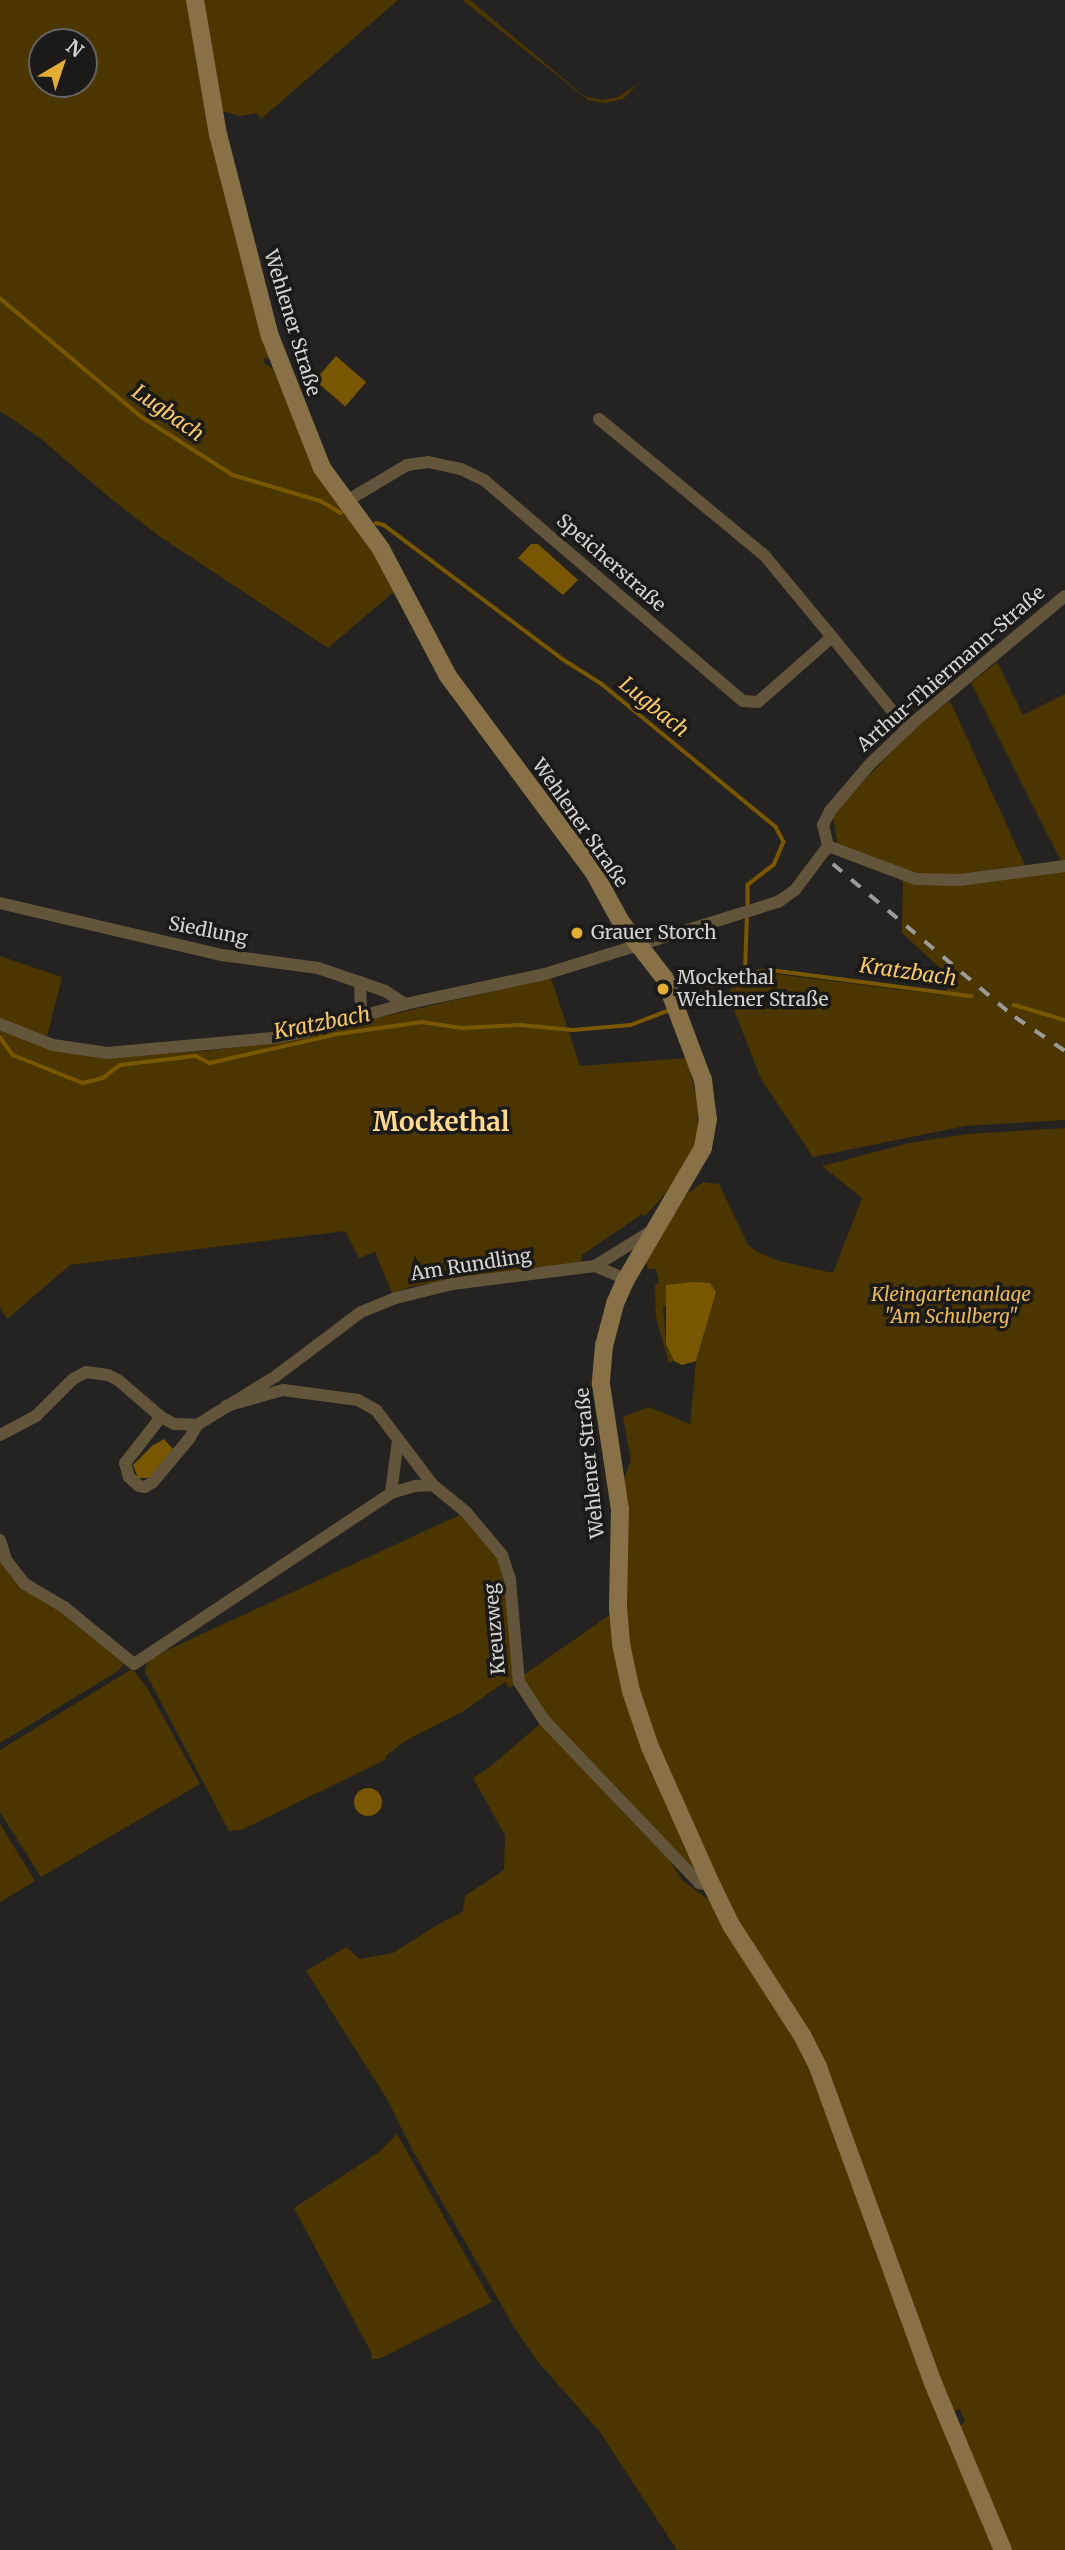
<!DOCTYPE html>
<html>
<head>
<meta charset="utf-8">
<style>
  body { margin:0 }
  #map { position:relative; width:1065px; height:2550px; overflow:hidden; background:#242321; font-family:Merriweather,serif }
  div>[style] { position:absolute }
  .green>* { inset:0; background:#4b3600 }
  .water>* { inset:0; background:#785700; transform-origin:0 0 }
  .round { border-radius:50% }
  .stream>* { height:3.5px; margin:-1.75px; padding:0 1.75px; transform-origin:1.75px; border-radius:1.75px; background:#785700 }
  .street>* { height:12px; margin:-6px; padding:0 6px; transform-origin:6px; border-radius:6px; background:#63553b }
  .secondary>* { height:18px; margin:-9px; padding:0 9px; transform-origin:9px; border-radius:9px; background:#887146 }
  .rail>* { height:3.5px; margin-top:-1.75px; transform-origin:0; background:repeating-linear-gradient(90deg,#9c9b99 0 12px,transparent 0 24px) }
  .dots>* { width:19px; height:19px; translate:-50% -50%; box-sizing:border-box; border:4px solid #1b1a18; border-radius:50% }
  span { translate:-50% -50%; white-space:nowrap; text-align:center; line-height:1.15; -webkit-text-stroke:7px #1b1a18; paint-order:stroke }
  .street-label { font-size:19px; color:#d5d4d2 }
  .poi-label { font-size:19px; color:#d5d4d2 }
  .left { translate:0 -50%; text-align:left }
  .park-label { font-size:19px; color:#ebbb58; font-style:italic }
  .water-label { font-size:21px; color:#f9c866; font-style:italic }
  .district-label { font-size:26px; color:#ffd990; font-weight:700 }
  .north { position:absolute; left:28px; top:28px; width:70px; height:70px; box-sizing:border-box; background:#1b1a18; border:2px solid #656462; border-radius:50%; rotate:39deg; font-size:19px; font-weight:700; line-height:28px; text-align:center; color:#d5d4d2 }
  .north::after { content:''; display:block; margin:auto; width:24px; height:32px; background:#e4ae35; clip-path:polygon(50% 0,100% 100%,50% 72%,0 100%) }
</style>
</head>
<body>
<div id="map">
  <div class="green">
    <i style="clip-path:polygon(evenodd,0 0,189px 0,210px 133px,243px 266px,270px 359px,264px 357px,264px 363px,273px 369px,315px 471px,376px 553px,396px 590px,328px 648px,159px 536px,110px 498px,40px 438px,0 411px,0 0,42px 42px,84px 42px,84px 84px,42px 84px,42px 42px)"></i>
    <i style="clip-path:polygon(200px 0,398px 0,261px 119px,257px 113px,240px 116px,222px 111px)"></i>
    <i style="clip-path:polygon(462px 0,470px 0,584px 96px,602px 100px,618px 97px,639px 83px,623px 99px,605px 103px,588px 100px)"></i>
    <i style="clip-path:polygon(997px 662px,1023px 715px,1065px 694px,1065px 861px,1061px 861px,971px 683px)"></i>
    <i style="clip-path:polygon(950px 701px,1025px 865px,957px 875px,921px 876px,845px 848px,837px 842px,833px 817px,845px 801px,916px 726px)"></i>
    <i style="clip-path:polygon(1065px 871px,1065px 1120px,965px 1126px,813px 1157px,761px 1079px,729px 997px,728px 993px,744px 970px,943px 995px,954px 981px,902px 933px,903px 880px,917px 884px,959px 885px)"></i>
    <i style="clip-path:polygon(0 956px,62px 977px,47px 1037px,0 1018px)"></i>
    <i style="clip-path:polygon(551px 978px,580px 1066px,687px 1058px,698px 1106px,697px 1138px,688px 1161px,667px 1192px,645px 1216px,642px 1214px,582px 1255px,581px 1262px,486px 1274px,413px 1286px,392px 1293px,375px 1252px,359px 1258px,345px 1231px,70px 1265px,7px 1319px,0 1307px,0 1030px,107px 1056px,205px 1051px,263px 1044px)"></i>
    <i style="clip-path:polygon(1065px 1128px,1065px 2550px,1008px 2550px,958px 2427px,965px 2422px,960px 2409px,951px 2412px,838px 2100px,737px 1921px,657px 1750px,637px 1690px,626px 1641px,623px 1481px,631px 1461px,623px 1417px,649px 1407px,690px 1424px,696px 1361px,716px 1291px,663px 1307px,666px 1344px,674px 1361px,669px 1363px,656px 1318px,655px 1285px,659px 1283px,656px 1269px,648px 1269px,645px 1259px,687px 1194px,703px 1182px,719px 1184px,748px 1245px,756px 1251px,779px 1261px,833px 1273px,862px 1198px,822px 1166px,909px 1143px,967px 1134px)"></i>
    <i style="clip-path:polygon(466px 1512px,502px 1555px,519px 1682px,509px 1688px,505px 1682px,462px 1712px,405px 1741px,387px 1755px,385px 1760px,241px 1830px,229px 1831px,145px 1672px,148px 1659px)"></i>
    <i style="clip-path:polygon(0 1552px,3px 1561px,125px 1662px,118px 1671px,0 1743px)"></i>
    <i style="clip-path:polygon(611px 1614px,699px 1867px,694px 1869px,547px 1717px,522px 1676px)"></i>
    <i style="clip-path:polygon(132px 1669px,148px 1689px,200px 1784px,41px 1877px,0 1812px,0 1750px)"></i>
    <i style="clip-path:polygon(542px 1722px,665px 1853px,682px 1880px,716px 1905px,799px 2038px,996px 2550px,677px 2550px,600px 2432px,539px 2363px,514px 2327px,414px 2153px,387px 2099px,306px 1971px,346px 1947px,360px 1959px,393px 1953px,435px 1926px,463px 1912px,465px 1896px,504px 1870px,505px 1835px,473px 1778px,490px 1767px)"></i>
    <i style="clip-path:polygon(0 1824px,35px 1881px,0 1902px)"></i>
    <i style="clip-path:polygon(397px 2134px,492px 2302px,379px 2359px,372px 2359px,371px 2352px,294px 2208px,379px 2152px)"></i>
  </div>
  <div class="water">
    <i style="left:336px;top:356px;width:40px;height:32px;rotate:41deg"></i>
    <i style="clip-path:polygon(531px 544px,538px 544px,578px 580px,563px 595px,518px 558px)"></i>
    <i style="clip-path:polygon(693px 1282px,710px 1283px,716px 1292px,696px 1361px,682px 1365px,674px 1361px,666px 1344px,666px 1285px)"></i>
    <i style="clip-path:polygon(164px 1439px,173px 1449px,149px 1478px,138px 1478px,133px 1465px,152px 1446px)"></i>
    <i class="round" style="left:354px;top:1788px;width:28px;height:28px"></i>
  </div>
  <div class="stream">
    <i style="left:0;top:298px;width:185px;rotate:40deg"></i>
    <i style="left:142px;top:417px;width:108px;rotate:32.5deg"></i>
    <i style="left:233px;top:475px;width:92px;rotate:16.5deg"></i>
    <i style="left:321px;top:501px;width:23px;rotate:31deg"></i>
    <i style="left:376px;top:523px;width:8px;rotate:14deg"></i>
    <i style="left:384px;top:525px;width:221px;rotate:36.9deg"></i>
    <i style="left:561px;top:658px;width:49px;rotate:32.4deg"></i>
    <i style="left:602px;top:684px;width:225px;rotate:39.4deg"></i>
    <i style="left:776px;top:827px;width:17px;rotate:62deg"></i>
    <i style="left:784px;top:842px;width:25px;rotate:113deg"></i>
    <i style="left:774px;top:865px;width:33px;rotate:142deg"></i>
    <i style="left:748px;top:885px;width:22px;rotate:90deg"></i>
    <i style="left:745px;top:973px;width:59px;rotate:-88.1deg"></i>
    <i style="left:1014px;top:1005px;width:53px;rotate:16.4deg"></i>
    <i style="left:683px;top:1006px;width:50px;rotate:-35.3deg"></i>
    <i style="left:724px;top:977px;width:47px;rotate:-8.7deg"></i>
    <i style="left:770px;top:970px;width:203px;rotate:7.4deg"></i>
    <i style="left:0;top:1037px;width:22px;rotate:54deg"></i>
    <i style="left:13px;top:1055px;width:75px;rotate:21.8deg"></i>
    <i style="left:83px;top:1083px;width:21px;rotate:-14deg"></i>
    <i style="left:103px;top:1078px;width:21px;rotate:-37deg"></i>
    <i style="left:120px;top:1065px;width:77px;rotate:-6.8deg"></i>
    <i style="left:196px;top:1056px;width:16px;rotate:27deg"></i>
    <i style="left:210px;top:1063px;width:131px;rotate:-12.8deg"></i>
    <i style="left:338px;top:1034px;width:85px;rotate:-8.1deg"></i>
    <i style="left:422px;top:1022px;width:40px;rotate:8.5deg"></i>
    <i style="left:462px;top:1028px;width:58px;rotate:-3deg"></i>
    <i style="left:520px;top:1025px;width:53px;rotate:5.4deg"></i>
    <i style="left:573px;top:1030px;width:58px;rotate:-4.9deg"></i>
    <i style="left:631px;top:1025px;width:40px;rotate:-21deg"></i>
  </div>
  <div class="street">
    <i style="left:599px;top:419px;width:215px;rotate:39.5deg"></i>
    <i style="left:765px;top:556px;width:105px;rotate:50.4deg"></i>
    <i style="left:345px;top:502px;width:72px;rotate:-30.8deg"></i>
    <i style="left:407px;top:465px;width:21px;rotate:-8deg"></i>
    <i style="left:428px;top:462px;width:34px;rotate:12deg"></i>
    <i style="left:461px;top:469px;width:25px;rotate:26deg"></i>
    <i style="left:484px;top:480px;width:340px;rotate:40.5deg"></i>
    <i style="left:743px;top:701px;width:15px;rotate:4deg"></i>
    <i style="left:758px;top:702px;width:98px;rotate:-41.3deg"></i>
    <i style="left:832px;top:637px;width:119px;rotate:50.8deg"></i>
    <i style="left:828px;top:846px;width:94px;rotate:20.6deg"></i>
    <i style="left:916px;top:879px;width:44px;rotate:1.3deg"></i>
    <i style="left:960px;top:880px;width:106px;rotate:-7.6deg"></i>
    <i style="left:0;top:903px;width:228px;rotate:13.2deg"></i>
    <i style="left:222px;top:955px;width:97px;rotate:7.7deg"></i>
    <i style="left:318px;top:968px;width:71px;rotate:18.9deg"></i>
    <i style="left:385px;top:991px;width:24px;rotate:33deg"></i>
    <i style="left:360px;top:982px;width:34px;rotate:88deg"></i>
    <i style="left:0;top:1024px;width:57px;rotate:21.6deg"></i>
    <i style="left:53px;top:1045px;width:55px;rotate:8.4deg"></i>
    <i style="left:107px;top:1053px;width:167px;rotate:-5.2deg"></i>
    <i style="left:273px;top:1038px;width:32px;rotate:-11deg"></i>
    <i style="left:304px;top:1032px;width:105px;rotate:-15.5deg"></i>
    <i style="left:405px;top:1004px;width:143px;rotate:-12.1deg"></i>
    <i style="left:545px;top:974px;width:244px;rotate:-17.2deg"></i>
    <i style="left:778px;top:902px;width:21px;rotate:-35deg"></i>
    <i style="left:795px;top:890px;width:55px;rotate:-53.1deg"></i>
    <i style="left:828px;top:846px;width:22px;rotate:-103deg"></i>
    <i style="left:823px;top:825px;width:16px;rotate:-63deg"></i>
    <i style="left:830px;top:811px;width:62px;rotate:-49.6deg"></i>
    <i style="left:870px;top:764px;width:62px;rotate:-43.7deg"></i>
    <i style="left:915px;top:721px;width:195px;rotate:-39.8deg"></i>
    <i style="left:595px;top:1266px;width:34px;rotate:23deg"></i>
    <i style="left:226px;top:1406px;width:59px;rotate:-15.7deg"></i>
    <i style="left:283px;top:1390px;width:76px;rotate:7.6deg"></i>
    <i style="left:358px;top:1400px;width:21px;rotate:29deg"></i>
    <i style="left:376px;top:1410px;width:94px;rotate:52.8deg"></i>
    <i style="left:433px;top:1485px;width:43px;rotate:39.3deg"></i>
    <i style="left:466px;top:1512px;width:56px;rotate:50.1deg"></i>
    <i style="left:502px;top:1555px;width:26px;rotate:72deg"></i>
    <i style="left:510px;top:1580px;width:102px;rotate:85deg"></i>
    <i style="left:519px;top:1682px;width:45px;rotate:56.7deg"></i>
    <i style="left:544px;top:1720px;width:225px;rotate:46.4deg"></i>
    <i style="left:699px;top:1883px;width:13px;rotate:13deg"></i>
    <i style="left:161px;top:1417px;width:58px;rotate:128deg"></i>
    <i style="left:125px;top:1463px;width:15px;rotate:74deg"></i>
    <i style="left:129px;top:1477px;width:13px;rotate:42deg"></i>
    <i style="left:139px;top:1486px;width:6px;rotate:9deg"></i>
    <i style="left:145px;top:1487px;width:9px;rotate:-32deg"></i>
    <i style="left:153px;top:1482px;width:56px;rotate:-50.1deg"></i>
    <i style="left:189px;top:1439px;width:16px;rotate:-60deg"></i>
    <i style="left:0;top:1435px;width:41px;rotate:-27.8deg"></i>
    <i style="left:36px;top:1416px;width:52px;rotate:-45deg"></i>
    <i style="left:73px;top:1379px;width:15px;rotate:-28deg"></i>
    <i style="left:86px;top:1372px;width:22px;rotate:8deg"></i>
    <i style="left:108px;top:1375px;width:11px;rotate:27deg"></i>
    <i style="left:118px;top:1380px;width:57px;rotate:40.7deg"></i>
    <i style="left:161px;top:1417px;width:15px;rotate:28deg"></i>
    <i style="left:174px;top:1424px;width:23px;rotate:2deg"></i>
    <i style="left:197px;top:1425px;width:93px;rotate:-31.8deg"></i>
    <i style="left:276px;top:1376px;width:106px;rotate:-37deg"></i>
    <i style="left:361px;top:1312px;width:38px;rotate:-22deg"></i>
    <i style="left:396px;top:1298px;width:58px;rotate:-14deg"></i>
    <i style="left:452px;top:1284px;width:144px;rotate:-7.2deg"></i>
    <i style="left:595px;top:1266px;width:68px;rotate:-31.8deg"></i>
    <i style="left:391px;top:1493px;width:53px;rotate:-82.5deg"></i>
    <i style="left:0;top:1540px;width:21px;rotate:73deg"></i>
    <i style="left:6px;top:1560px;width:31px;rotate:52deg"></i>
    <i style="left:25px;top:1584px;width:45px;rotate:30.5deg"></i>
    <i style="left:64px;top:1607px;width:90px;rotate:39.2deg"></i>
    <i style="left:134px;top:1664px;width:309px;rotate:-33.6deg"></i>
    <i style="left:391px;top:1493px;width:26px;rotate:-16deg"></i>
    <i style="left:416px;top:1486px;width:17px;rotate:-3deg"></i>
  </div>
  <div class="secondary">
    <i style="left:195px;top:0;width:136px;rotate:80.3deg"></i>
    <i style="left:218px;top:134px;width:209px;rotate:75.6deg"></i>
    <i style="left:270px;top:336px;width:142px;rotate:68.5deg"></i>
    <i style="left:322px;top:468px;width:100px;rotate:53.9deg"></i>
    <i style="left:381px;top:549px;width:144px;rotate:62.2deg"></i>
    <i style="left:448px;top:676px;width:243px;rotate:53.4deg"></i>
    <i style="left:593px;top:871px;width:58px;rotate:61.2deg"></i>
    <i style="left:621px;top:922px;width:72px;rotate:52.3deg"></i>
    <i style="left:665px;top:979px;width:108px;rotate:69.4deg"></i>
    <i style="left:703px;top:1080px;width:39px;rotate:83deg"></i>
    <i style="left:708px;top:1119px;width:29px;rotate:100deg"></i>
    <i style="left:703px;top:1148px;width:152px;rotate:120.4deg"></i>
    <i style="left:626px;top:1279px;width:27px;rotate:114deg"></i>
    <i style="left:615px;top:1304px;width:43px;rotate:104.7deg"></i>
    <i style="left:604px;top:1346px;width:38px;rotate:95deg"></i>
    <i style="left:601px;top:1384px;width:126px;rotate:81.4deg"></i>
    <i style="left:620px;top:1509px;width:99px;rotate:91.2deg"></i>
    <i style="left:618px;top:1608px;width:36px;rotate:85deg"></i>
    <i style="left:621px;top:1644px;width:48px;rotate:78deg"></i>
    <i style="left:631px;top:1691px;width:59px;rotate:71.3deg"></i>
    <i style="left:650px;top:1747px;width:152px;rotate:66deg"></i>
    <i style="left:712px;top:1886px;width:43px;rotate:64deg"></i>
    <i style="left:731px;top:1925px;width:131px;rotate:57.2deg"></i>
    <i style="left:802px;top:2035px;width:36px;rotate:63deg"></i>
    <i style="left:818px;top:2067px;width:336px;rotate:70deg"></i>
    <i style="left:933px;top:2383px;width:181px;rotate:67.3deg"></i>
  </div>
  <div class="rail">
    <i style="left:833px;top:864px;width:238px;rotate:40.1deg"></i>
    <i style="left:1015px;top:1017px;width:60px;rotate:34.2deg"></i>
  </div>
  <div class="dots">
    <i style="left:577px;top:933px;background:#e4ae35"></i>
    <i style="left:663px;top:989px;background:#e4ae35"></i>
  </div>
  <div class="street-label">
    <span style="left:292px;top:323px;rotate:73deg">Wehlener Straße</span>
    <span style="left:611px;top:563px;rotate:41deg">Speicherstraße</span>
    <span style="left:951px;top:669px;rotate:-41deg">Arthur-Thiermann-Straße</span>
    <span style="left:580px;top:823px;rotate:55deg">Wehlener Straße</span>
    <span style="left:208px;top:931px;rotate:11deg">Siedlung</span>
    <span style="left:471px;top:1265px;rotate:-9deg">Am Rundling</span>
    <span style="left:590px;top:1463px;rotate:-96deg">Wehlener Straße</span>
    <span style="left:495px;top:1629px;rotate:-95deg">Kreuzweg</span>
  </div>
  <div class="poi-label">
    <span class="left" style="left:591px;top:933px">Grauer Storch</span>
    <span class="left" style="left:677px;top:989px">Mockethal<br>Wehlener Straße</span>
  </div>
  <div class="park-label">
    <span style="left:951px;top:1306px">Kleingartenanlage<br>"Am Schulberg"</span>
  </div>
  <div class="water-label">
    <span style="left:168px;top:413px;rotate:35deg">Lugbach</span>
    <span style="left:654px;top:707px;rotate:39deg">Lugbach</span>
    <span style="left:908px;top:972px;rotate:8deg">Kratzbach</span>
    <span style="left:322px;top:1023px;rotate:-11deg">Kratzbach</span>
  </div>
  <div class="district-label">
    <span style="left:441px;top:1122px">Mockethal</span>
  </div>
  <div class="north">N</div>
</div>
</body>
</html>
